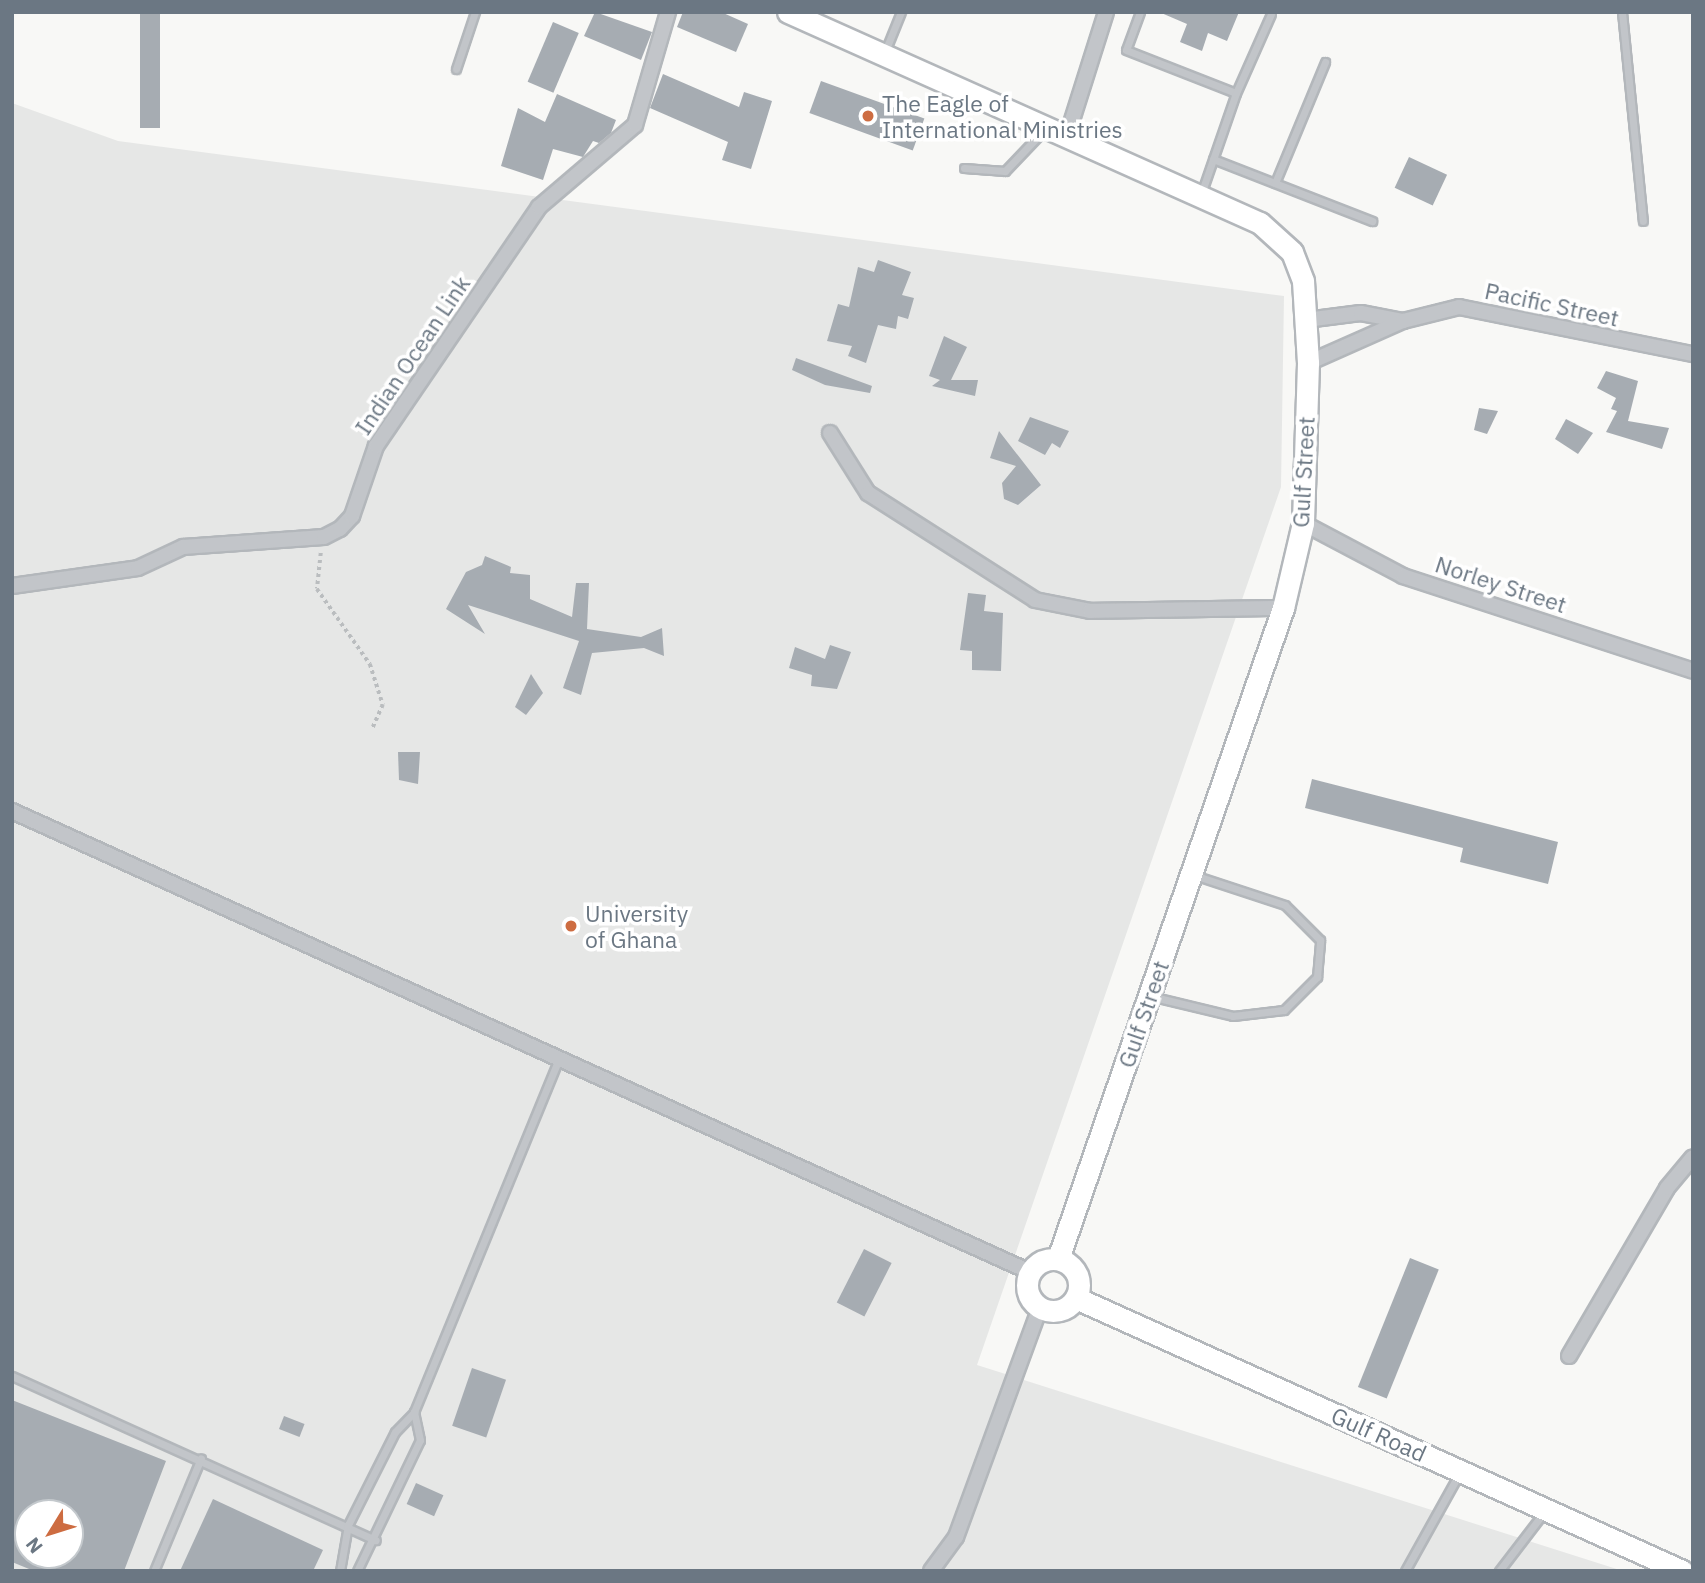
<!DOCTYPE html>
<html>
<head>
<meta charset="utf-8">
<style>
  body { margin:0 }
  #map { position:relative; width:1705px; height:1583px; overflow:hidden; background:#f8f8f6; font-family:"IBM Plex Sans",sans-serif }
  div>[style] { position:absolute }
  .built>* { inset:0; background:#e6e7e6 }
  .building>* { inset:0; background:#a6acb2; transform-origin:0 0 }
  .path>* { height:3.5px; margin-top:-1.75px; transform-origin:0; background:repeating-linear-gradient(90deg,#babdbf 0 3.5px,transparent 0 7px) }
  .roads { filter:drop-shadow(2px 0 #b3b7bb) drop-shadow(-2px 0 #b3b7bb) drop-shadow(0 2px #b3b7bb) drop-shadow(0 -2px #b3b7bb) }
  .lane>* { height:7px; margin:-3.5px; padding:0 3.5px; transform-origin:3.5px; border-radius:3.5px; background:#c2c5c9 }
  .street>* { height:14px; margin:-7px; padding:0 7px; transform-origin:7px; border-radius:7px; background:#c2c5c9 }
  .secondary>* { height:21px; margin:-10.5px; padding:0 10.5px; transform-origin:10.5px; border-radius:10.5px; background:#fff }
  .secondary>.ring { margin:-10.5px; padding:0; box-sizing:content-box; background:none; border:21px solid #fff; border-radius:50% }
  .dots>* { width:19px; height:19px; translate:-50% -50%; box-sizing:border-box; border:4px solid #fff; border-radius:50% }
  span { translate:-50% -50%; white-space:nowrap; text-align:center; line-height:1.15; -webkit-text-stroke:7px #fff; paint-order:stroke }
  .poi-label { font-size:23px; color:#6b7783 }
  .left { translate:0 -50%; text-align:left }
  .street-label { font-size:23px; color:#6b7783 }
  .frame { position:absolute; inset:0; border:14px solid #6b7783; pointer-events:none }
  .north { position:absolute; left:14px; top:1499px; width:70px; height:70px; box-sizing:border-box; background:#fff; border:2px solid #c4c9cd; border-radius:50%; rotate:232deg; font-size:19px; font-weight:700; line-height:28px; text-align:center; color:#6b7783 }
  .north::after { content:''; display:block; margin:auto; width:24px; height:32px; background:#cd6c41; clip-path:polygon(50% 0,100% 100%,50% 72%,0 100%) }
</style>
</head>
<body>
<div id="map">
  <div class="built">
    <i style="clip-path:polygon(evenodd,12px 103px,118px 141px,1284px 296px,1281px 487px,977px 1365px,1623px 1571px,12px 1571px,12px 103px,28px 1513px,70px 1513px,70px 1555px,28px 1555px,28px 1513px)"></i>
  </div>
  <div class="building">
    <i style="left:140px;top:12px;width:20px;height:116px"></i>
    <i style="clip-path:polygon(595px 12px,652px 32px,641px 60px,584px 36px)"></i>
    <i style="clip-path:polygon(683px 12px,721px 12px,748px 24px,736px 52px,677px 27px)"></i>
    <i style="clip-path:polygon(1159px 12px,1239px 12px,1227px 41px,1208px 33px,1202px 51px,1180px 42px,1187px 24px)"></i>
    <i style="left:553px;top:22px;width:28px;height:65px;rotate:23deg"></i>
    <i style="clip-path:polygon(663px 74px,739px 107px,744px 92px,772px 101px,751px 169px,722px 160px,728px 142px,650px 108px)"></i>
    <i style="left:821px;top:81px;width:110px;height:34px;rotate:20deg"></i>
    <i style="clip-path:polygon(557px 94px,616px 120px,611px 133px,599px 143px,593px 141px,583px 157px,553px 149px,543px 180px,501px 166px,518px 108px,545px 122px)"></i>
    <i style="left:1409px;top:157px;width:42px;height:34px;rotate:25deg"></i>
    <i style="clip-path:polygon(878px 260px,911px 272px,902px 295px,914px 298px,908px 319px,898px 316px,896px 329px,878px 325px,866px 363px,848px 356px,852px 346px,827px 341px,838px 304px,849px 307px,858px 267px,874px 272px)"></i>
    <i style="clip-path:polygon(944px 336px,967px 347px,951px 380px,978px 380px,975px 396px,932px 386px,940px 380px,929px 376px)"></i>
    <i style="clip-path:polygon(796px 358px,872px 386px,870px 393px,825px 385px,792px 370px)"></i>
    <i style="clip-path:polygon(1606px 371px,1638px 381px,1628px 421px,1669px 428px,1662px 449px,1606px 432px,1617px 411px,1611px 409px,1616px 398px,1597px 388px)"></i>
    <i style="clip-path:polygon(1479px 408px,1498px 411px,1487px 434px,1474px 430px)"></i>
    <i style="clip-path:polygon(1030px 417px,1069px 431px,1060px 448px,1052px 443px,1045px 455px,1018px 441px)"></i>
    <i style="clip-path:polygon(1566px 419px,1593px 433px,1578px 454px,1555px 439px)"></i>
    <i style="clip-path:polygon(999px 431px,1041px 485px,1018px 505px,1004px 499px,1002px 483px,1016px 466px,990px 458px)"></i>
    <i style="clip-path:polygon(485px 556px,511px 567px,510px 573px,530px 575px,530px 599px,572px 617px,576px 583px,589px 583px,587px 629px,641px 637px,662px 628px,664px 656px,644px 648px,592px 653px,581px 695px,563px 688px,579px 641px,468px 605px,485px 634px,446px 609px,466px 572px,482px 565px)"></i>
    <i style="clip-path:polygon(968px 593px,986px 595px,984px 611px,1003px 613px,1001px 671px,972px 670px,972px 651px,960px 650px)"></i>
    <i style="clip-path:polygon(830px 645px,851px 652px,837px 689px,811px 686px,812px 675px,789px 668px,795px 647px,825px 659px)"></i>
    <i style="clip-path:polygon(531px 674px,543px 693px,526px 715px,515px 707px)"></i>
    <i style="clip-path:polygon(398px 752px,420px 752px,418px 784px,399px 780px)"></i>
    <i style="clip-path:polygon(1312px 779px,1558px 842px,1548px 884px,1460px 862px,1463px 848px,1305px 808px)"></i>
    <i style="left:864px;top:1249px;width:31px;height:60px;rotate:27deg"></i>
    <i style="left:1410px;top:1258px;width:31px;height:139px;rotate:22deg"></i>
    <i style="left:472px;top:1368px;width:36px;height:61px;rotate:19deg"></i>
    <i style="clip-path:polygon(evenodd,12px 1400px,166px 1461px,124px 1571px,34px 1571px,12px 1562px,12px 1400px,28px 1513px,70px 1513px,70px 1555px,28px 1555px,28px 1513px)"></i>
    <i style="left:284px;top:1416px;width:22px;height:14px;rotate:21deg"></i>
    <i style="left:416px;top:1483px;width:30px;height:23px;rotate:24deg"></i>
    <i style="clip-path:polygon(213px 1499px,323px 1550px,313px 1571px,180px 1571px)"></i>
  </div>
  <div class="path">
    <i style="left:321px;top:553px;width:36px;rotate:96deg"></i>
    <i style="left:317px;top:589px;width:92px;rotate:54.8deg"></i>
    <i style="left:370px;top:664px;width:43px;rotate:72.4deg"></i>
    <i style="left:383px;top:705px;width:27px;rotate:114deg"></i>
  </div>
  <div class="roads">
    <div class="lane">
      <i style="left:1140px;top:12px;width:40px;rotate:110.2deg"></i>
      <i style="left:1126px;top:50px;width:118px;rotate:21.4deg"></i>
      <i style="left:1236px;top:93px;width:107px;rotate:109.1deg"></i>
      <i style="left:1622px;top:12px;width:210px;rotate:84.3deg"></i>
      <i style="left:884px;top:54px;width:45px;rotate:-68deg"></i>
      <i style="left:456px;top:69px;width:60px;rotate:-71.6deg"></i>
      <i style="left:1236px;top:93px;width:86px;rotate:-66.1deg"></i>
      <i style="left:1213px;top:159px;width:171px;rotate:21.3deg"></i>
      <i style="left:964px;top:168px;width:41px;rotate:4.2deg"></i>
      <i style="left:1005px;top:171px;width:58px;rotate:-46.4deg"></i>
      <i style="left:1275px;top:183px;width:131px;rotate:-67.5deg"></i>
      <i style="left:1150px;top:996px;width:85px;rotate:13.5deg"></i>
      <i style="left:1233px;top:1016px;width:51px;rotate:-6.7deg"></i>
      <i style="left:1284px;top:1010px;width:47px;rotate:-45deg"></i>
      <i style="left:1317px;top:977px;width:37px;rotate:-85deg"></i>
      <i style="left:1320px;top:940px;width:49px;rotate:-135deg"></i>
      <i style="left:1285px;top:905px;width:96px;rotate:-161.8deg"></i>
      <i style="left:12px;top:1376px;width:399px;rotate:24.3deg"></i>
      <i style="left:154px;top:1571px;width:122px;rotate:-67.4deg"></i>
      <i style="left:340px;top:1571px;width:47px;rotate:-80.1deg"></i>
      <i style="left:348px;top:1525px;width:104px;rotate:-63.2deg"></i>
      <i style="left:395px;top:1432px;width:28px;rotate:-46deg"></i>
      <i style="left:414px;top:1412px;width:382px;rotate:-67.7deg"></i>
      <i style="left:357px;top:1571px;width:145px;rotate:-64.3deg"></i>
      <i style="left:420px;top:1440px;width:29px;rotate:-102deg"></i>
      <i style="left:1405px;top:1571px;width:111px;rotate:-60.9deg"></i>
      <i style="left:1499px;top:1571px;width:76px;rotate:-52.5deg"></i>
    </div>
    <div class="street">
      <i style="left:1067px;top:136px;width:130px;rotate:-72.5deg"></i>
      <i style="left:1306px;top:320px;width:55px;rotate:-7.3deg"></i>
      <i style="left:1361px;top:313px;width:43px;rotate:10.8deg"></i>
      <i style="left:1308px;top:363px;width:104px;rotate:-23.9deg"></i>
      <i style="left:1403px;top:321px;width:58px;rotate:-14deg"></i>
      <i style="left:1459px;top:307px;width:239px;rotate:11.4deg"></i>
      <i style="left:830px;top:433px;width:71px;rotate:57.7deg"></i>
      <i style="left:868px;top:493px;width:198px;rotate:32.6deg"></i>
      <i style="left:1035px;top:600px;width:56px;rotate:11.3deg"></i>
      <i style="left:1090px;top:611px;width:193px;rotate:-0.9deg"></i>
      <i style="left:1303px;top:523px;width:113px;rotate:27.9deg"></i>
      <i style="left:1403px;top:576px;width:305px;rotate:18.1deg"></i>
      <i style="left:12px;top:586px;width:127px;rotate:-8.1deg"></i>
      <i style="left:138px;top:568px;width:50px;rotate:-25deg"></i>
      <i style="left:183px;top:547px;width:141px;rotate:-4.1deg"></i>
      <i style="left:324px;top:537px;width:18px;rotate:-27deg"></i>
      <i style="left:340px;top:529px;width:18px;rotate:-47deg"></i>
      <i style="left:352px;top:516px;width:74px;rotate:-71.1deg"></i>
      <i style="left:376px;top:446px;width:289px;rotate:-55.7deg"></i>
      <i style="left:539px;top:207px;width:126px;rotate:-40.5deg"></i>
      <i style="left:635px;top:125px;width:118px;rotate:-73.7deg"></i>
      <i style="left:12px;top:811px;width:1118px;rotate:24.36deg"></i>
      <i style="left:1569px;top:1356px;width:194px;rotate:-59.7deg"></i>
      <i style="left:1667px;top:1188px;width:40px;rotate:-50deg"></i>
      <i style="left:931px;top:1571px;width:42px;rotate:-53.7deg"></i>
      <i style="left:956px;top:1537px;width:244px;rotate:-69.9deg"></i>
    </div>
    <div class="secondary">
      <i style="left:788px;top:12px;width:517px;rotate:24.09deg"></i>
      <i style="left:1260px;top:223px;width:43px;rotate:42.2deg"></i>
      <i style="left:1292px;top:252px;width:31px;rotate:69deg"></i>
      <i style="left:1303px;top:281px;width:82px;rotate:86.5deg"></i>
      <i style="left:1308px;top:363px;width:160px;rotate:91.8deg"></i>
      <i style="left:1303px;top:523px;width:87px;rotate:103.2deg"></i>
      <i style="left:1283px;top:608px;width:689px;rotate:109.07deg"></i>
      <i class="ring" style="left:1027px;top:1259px;width:31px;height:31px"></i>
      <i style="left:1076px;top:1298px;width:665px;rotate:24.25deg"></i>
    </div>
  </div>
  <div class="dots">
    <i style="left:868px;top:116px;background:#cd6c41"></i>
    <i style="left:571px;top:926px;background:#cd6c41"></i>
  </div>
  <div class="poi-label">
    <span class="left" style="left:882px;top:116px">The Eagle of<br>International Ministries</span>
    <span class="left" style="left:585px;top:926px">University<br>of Ghana</span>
  </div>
  <div class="street-label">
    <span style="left:1552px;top:304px;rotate:12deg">Pacific Street</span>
    <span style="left:412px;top:355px;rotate:-56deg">Indian Ocean Link</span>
    <span style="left:1303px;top:472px;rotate:-87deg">Gulf Street</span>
    <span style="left:1501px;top:584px;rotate:18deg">Norley Street</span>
    <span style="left:1143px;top:1014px;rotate:-71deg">Gulf Street</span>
    <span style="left:1379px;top:1434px;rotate:24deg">Gulf Road</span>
  </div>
  <div class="frame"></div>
  <div class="north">N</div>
</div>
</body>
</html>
